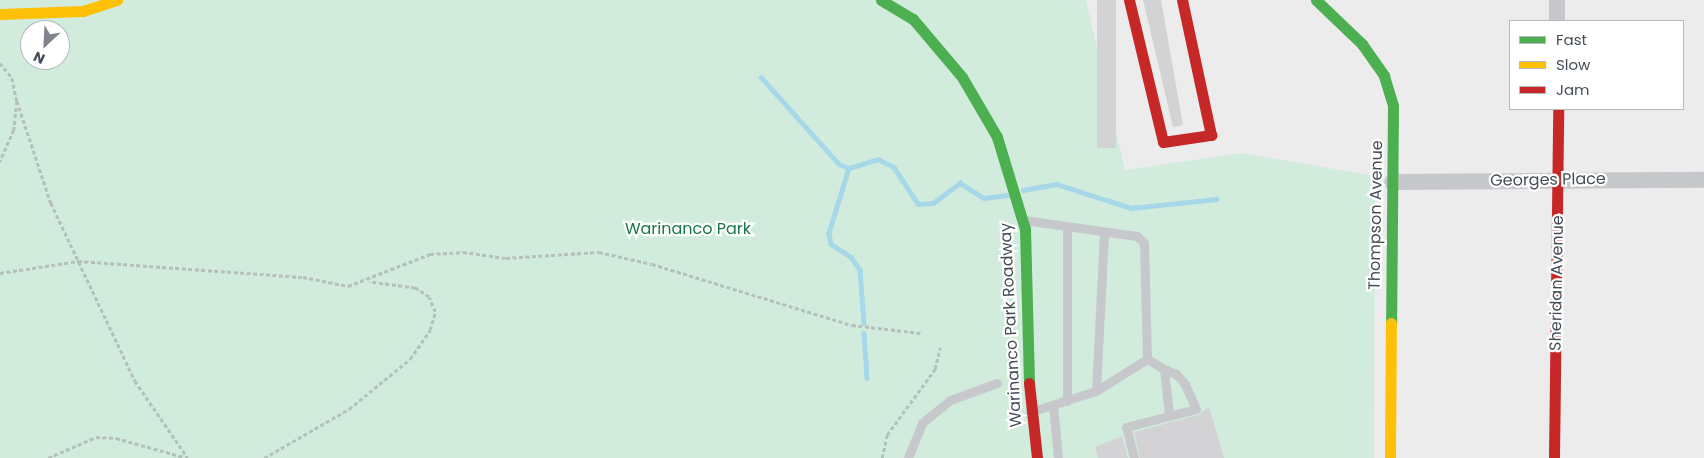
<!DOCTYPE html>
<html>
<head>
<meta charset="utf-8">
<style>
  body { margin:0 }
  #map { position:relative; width:1704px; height:458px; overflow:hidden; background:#edecec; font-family:Poppins,sans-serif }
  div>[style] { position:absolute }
  .green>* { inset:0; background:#d1ecdc }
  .stream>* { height:4.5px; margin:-2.25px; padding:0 2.25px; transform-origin:2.25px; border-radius:2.25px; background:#a6d8e9 }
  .building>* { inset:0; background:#d3d3d5; transform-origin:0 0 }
  .path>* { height:2.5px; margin-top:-1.25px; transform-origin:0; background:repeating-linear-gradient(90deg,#b4c0bc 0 4px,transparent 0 6.5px) }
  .lane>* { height:9px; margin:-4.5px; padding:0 4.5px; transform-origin:4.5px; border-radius:4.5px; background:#c7c8cb }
  .street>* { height:16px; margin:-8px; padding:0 8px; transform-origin:8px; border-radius:8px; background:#c7c8cb }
  .fast>* { height:11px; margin:-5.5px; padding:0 5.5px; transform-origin:5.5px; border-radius:5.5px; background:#4caf50 }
  .slow>* { height:11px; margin:-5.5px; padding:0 5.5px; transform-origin:5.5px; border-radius:5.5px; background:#ffc107 }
  .jam>* { height:11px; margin:-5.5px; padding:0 5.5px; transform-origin:5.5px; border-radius:5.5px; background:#c62828 }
  span { translate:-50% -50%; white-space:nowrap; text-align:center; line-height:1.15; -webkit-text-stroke:4.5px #fff; paint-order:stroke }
  .street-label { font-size:16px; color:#454e58 }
  .park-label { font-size:16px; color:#19764b }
  .legend { position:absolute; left:1509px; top:20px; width:175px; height:90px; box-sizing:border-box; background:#fff; border:1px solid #b5b8bc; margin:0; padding:6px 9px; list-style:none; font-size:15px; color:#454e58 }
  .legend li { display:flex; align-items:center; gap:10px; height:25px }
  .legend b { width:25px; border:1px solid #b5b8bc }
  .north { position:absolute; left:20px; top:20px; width:50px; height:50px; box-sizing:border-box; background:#fff; border:1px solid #b5b8bc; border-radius:50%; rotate:205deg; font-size:14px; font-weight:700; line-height:20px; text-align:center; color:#454e58 }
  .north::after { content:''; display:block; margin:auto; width:18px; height:22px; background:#80858c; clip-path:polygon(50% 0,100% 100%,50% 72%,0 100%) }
</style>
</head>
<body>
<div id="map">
  <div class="green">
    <i style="clip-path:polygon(evenodd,0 0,1086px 0,1125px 170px,1242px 153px,1375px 176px,1374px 458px,0 458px,0 0,30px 30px,60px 30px,60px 60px,30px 60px,30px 30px)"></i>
  </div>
  <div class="stream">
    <i style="left:761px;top:77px;width:117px;rotate:48.1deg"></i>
    <i style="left:839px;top:164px;width:11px;rotate:22deg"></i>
    <i style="left:849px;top:168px;width:30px;rotate:-17deg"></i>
    <i style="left:878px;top:159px;width:18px;rotate:27deg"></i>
    <i style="left:894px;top:167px;width:44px;rotate:57deg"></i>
    <i style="left:918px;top:204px;width:15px;rotate:-4deg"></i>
    <i style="left:933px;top:203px;width:34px;rotate:-37deg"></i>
    <i style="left:960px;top:183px;width:28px;rotate:32deg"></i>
    <i style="left:984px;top:198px;width:24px;rotate:-7deg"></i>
    <i style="left:849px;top:168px;width:68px;rotate:107.1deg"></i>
    <i style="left:829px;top:233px;width:11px;rotate:80deg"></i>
    <i style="left:831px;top:244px;width:24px;rotate:33deg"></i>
    <i style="left:851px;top:257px;width:16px;rotate:55deg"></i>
    <i style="left:860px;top:270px;width:53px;rotate:85.7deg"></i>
    <i style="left:1023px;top:190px;width:34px;rotate:-10deg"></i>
    <i style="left:1056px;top:184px;width:79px;rotate:17.7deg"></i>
    <i style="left:1131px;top:208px;width:86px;rotate:-6deg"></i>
    <i style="left:864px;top:333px;width:45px;rotate:86.2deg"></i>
  </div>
  <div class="building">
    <i style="left:1097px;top:0;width:19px;height:148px"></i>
    <i style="clip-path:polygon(1143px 0,1161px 0,1183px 125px,1173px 127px)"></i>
    <i style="clip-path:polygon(1209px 407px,1224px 458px,1140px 458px,1134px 432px,1198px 415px)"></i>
    <i style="clip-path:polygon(1122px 436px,1128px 458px,1098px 458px,1095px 447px)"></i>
  </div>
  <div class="path">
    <i style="left:0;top:63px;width:19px;rotate:51deg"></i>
    <i style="left:12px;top:78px;width:24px;rotate:78deg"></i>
    <i style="left:17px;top:101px;width:29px;rotate:96deg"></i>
    <i style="left:14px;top:130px;width:35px;rotate:114deg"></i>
    <i style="left:17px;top:101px;width:108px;rotate:71.6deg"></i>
    <i style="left:51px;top:203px;width:197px;rotate:64.7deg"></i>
    <i style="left:135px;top:381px;width:93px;rotate:55.5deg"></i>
    <i style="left:0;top:273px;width:79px;rotate:-8.7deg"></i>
    <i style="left:78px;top:261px;width:226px;rotate:4.1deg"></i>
    <i style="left:303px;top:277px;width:46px;rotate:11.3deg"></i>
    <i style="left:348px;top:286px;width:88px;rotate:-21.3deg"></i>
    <i style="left:430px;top:254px;width:33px;rotate:-3deg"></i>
    <i style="left:463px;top:252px;width:43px;rotate:7.9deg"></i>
    <i style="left:506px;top:258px;width:93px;rotate:-3.7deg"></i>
    <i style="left:599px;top:252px;width:54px;rotate:12.8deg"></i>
    <i style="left:652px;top:264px;width:209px;rotate:17deg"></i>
    <i style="left:852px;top:325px;width:69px;rotate:6.6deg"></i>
    <i style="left:48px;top:458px;width:52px;rotate:-23.6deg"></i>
    <i style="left:96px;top:437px;width:20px;rotate:3deg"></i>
    <i style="left:116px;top:438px;width:74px;rotate:15.7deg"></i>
    <i style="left:264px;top:458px;width:98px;rotate:-30deg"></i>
    <i style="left:349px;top:409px;width:79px;rotate:-39.3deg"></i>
    <i style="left:410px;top:359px;width:35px;rotate:-55deg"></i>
    <i style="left:430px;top:330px;width:19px;rotate:-74deg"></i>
    <i style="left:435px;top:312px;width:16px;rotate:-112deg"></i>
    <i style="left:429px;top:297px;width:17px;rotate:-147deg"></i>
    <i style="left:415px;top:288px;width:46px;rotate:-172.6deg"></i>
    <i style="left:882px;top:458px;width:24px;rotate:-78deg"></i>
    <i style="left:887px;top:435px;width:82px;rotate:-54deg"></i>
    <i style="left:935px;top:369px;width:22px;rotate:-77deg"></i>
  </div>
  <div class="lane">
    <i style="left:1024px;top:220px;width:114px;rotate:8.1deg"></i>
    <i style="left:1137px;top:236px;width:10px;rotate:45deg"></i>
    <i style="left:1144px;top:243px;width:116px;rotate:88.5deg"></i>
    <i style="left:1067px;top:226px;width:175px;rotate:90deg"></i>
    <i style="left:1147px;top:359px;width:20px;rotate:30deg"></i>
    <i style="left:1164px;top:369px;width:46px;rotate:83.8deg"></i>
    <i style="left:1096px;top:391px;width:159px;rotate:-87.1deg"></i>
    <i style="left:1053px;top:405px;width:53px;rotate:84.6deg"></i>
    <i style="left:1030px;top:412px;width:69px;rotate:-17.7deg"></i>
    <i style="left:1096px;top:391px;width:60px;rotate:-32.1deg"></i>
    <i style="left:908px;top:458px;width:38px;rotate:-68deg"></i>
    <i style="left:922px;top:423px;width:36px;rotate:-39deg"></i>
    <i style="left:950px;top:400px;width:50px;rotate:-19.9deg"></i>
    <i style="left:1134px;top:458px;width:32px;rotate:-104deg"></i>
    <i style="left:1126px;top:427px;width:72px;rotate:-14.4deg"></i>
    <i style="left:1196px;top:409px;width:27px;rotate:-114deg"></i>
    <i style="left:1185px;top:384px;width:13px;rotate:-132deg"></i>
    <i style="left:1176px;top:374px;width:13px;rotate:-157deg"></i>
  </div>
  <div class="street">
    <i style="left:1557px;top:0;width:21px;rotate:90deg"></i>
    <i style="left:1392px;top:182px;width:312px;rotate:-0.4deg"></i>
  </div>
  <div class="fast">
    <i style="left:881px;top:0;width:37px;rotate:31deg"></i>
    <i style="left:913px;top:19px;width:76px;rotate:49.8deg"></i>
    <i style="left:962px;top:77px;width:69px;rotate:59.7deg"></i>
    <i style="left:997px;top:137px;width:96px;rotate:73.1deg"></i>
    <i style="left:1025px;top:229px;width:154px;rotate:88.5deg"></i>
    <i style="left:1316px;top:0;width:64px;rotate:43.7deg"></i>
    <i style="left:1362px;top:44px;width:39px;rotate:55deg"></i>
    <i style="left:1384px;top:76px;width:31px;rotate:73deg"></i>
    <i style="left:1393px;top:106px;width:217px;rotate:90.5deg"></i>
  </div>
  <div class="slow">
    <i style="left:0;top:14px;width:83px;rotate:-2.1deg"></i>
    <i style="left:83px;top:11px;width:36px;rotate:-18deg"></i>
    <i style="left:1390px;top:458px;width:135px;rotate:-89.6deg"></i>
  </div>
  <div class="jam">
    <i style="left:1129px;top:0;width:146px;rotate:76.5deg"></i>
    <i style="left:1163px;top:142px;width:49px;rotate:-8.3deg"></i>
    <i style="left:1211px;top:135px;width:138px;rotate:-102.1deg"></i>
    <i style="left:1029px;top:383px;width:75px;rotate:83.9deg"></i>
    <i style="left:1554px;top:458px;width:349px;rotate:-89.3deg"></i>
  </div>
  <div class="street-label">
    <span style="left:1548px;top:180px;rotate:-1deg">Georges Place</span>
    <span style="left:1376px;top:215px;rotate:-89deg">Thompson Avenue</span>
    <span style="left:1557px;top:283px;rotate:-89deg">Sheridan Avenue</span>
    <span style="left:1011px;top:325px;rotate:-93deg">Warinanco Park Roadway</span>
  </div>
  <div class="park-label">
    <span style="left:688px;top:229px">Warinanco Park</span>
  </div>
  <ul class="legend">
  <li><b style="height:6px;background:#4caf50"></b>Fast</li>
  <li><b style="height:6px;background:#ffc107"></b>Slow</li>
  <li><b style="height:6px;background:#c62828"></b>Jam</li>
  </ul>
  <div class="north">N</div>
</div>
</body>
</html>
